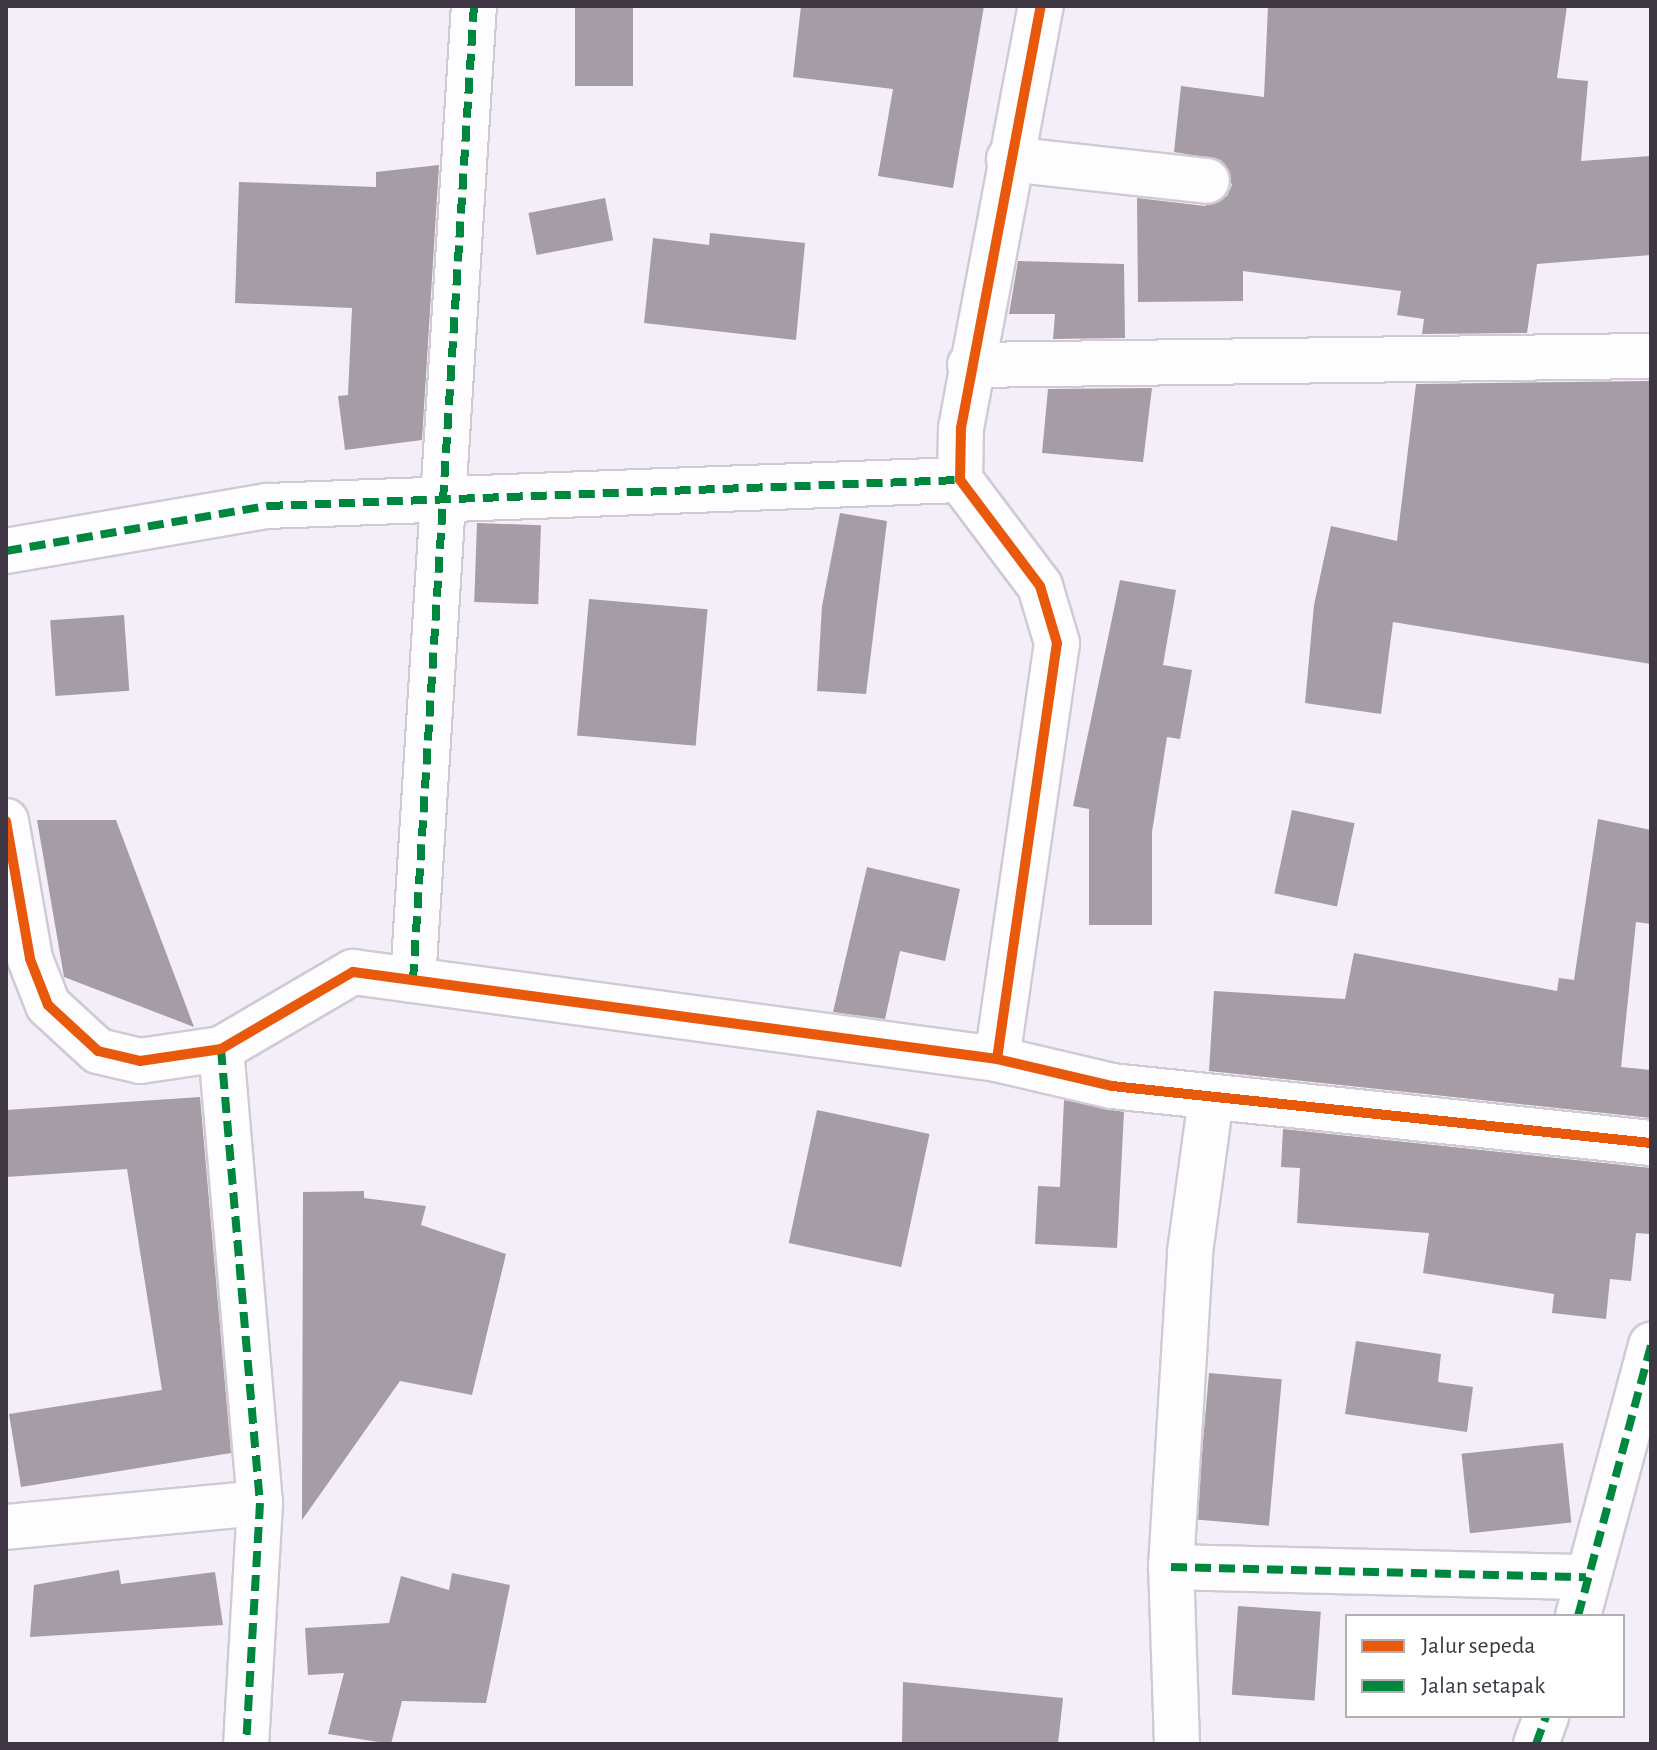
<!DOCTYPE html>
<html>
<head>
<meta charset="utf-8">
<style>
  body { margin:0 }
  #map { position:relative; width:1657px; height:1750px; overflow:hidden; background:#f4eef9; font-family:"Alegreya Sans",sans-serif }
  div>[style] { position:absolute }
  .building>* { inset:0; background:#a59ca5; transform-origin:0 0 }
  .roads { filter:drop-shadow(2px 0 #d0cad5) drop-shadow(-2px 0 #d0cad5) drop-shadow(0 2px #d0cad5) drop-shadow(0 -2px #d0cad5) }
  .minor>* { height:44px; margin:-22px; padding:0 22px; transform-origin:22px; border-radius:22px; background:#fdfcfe }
  .quiet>* { height:8px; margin-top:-4px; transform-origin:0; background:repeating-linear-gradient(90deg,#00873e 0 16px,transparent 0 24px) }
  .cycleway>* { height:10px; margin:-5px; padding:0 5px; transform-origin:5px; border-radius:5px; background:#e8590c }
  span { translate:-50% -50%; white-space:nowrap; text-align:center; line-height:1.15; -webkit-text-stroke:8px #fff; paint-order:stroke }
  .frame { position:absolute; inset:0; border:8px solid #3e3743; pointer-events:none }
  .legend { position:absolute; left:1345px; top:1614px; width:280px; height:104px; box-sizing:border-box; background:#fff; border:2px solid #b2afb4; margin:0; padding:10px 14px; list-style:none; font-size:24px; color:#3e3743 }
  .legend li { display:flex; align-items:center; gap:16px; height:40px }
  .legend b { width:40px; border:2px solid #b2afb4 }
</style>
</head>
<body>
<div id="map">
  <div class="building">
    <i style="left:575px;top:6px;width:58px;height:80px"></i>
    <i style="clip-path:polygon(801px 6px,984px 6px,953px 188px,878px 176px,893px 89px,793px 77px)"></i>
    <i style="clip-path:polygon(1268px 6px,1567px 6px,1557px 78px,1588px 81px,1581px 161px,1651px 156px,1651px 255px,1537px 264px,1527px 333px,1422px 334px,1424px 319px,1397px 315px,1401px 291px,1243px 271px,1243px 301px,1138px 302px,1137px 198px,1205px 206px,1227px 196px,1232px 185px,1221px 160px,1174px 152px,1181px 86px,1264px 97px)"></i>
    <i style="clip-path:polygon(439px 165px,422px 440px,345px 450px,338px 396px,348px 395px,352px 308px,235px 303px,239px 182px,376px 187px,376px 172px)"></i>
    <i style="left:605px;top:198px;width:43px;height:78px;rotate:79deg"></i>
    <i style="clip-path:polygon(710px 233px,805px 243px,796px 340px,644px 323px,653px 238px,709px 245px)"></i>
    <i style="clip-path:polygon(1018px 261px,1124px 264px,1125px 338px,1053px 339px,1055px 314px,1009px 314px)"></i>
    <i style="clip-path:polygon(1651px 381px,1651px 664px,1393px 622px,1381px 714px,1305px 703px,1314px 605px,1331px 526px,1397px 541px,1416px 384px)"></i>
    <i style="clip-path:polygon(1152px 388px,1143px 462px,1042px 453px,1048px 389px)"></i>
    <i style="clip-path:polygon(840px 513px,887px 521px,866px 694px,817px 691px,822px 606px)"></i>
    <i style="left:477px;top:523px;width:64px;height:79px;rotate:2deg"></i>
    <i style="clip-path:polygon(1120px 580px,1176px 590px,1163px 665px,1192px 670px,1180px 739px,1167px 737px,1152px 832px,1152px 925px,1089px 925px,1089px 809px,1073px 806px)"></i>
    <i style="left:589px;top:599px;width:119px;height:137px;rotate:5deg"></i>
    <i style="left:124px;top:615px;width:76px;height:74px;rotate:86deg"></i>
    <i style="left:1292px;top:810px;width:64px;height:85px;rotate:12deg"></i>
    <i style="clip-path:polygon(1598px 819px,1651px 830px,1651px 924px,1636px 922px,1621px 1067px,1651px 1070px,1651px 1118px,1209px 1071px,1214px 991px,1345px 999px,1354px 953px,1557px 991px,1559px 978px,1574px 980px)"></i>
    <i style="clip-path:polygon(37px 820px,116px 820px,194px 1027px,64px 977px)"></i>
    <i style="clip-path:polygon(867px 867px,960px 889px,945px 961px,900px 951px,885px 1019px,833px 1012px)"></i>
    <i style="clip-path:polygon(200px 1097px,231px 1453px,21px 1487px,9px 1414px,162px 1390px,127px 1169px,6px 1177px,6px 1110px)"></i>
    <i style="clip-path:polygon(1064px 1100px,1124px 1112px,1117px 1248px,1035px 1244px,1038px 1186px,1060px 1187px)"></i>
    <i style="left:817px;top:1110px;width:115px;height:136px;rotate:12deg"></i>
    <i style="clip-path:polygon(1283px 1129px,1651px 1168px,1649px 1234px,1636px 1233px,1631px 1281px,1610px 1279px,1606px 1319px,1552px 1313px,1554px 1294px,1423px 1273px,1429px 1233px,1297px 1223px,1300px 1168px,1281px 1167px)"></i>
    <i style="clip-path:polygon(364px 1191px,364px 1198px,426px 1206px,421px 1225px,506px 1254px,472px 1395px,400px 1381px,302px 1520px,303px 1192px)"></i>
    <i style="clip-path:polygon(1356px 1341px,1441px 1354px,1438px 1382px,1473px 1387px,1467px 1432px,1345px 1414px)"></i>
    <i style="left:1209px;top:1373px;width:73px;height:147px;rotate:5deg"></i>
    <i style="left:1563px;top:1443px;width:80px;height:102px;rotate:84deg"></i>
    <i style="clip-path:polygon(119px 1570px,121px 1584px,215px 1572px,223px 1625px,30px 1637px,34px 1585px)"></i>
    <i style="clip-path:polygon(452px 1573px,510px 1585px,486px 1703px,402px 1701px,391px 1744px,328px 1734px,344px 1673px,308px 1675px,305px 1628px,389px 1623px,401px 1576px,449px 1590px)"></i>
    <i style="left:1238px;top:1606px;width:83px;height:89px;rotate:4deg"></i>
    <i style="clip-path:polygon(903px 1682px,1063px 1698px,1058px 1744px,902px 1744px)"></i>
  </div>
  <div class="roads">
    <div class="minor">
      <i style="left:1009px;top:159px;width:199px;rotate:6.3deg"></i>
      <i style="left:970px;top:365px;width:681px;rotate:-0.76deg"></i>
      <i style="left:6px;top:551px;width:265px;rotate:-9.8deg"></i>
      <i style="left:267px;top:506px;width:693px;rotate:-2.15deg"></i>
      <i style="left:6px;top:821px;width:140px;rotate:80.1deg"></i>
      <i style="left:30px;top:959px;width:49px;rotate:68.6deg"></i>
      <i style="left:48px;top:1005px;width:68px;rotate:42.6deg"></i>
      <i style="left:98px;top:1051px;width:43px;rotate:13.4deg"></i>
      <i style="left:140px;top:1061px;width:82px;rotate:-8.4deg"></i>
      <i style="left:221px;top:1049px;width:153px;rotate:-30.3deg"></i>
      <i style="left:353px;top:972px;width:650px;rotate:7.69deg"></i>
      <i style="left:997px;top:1059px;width:118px;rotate:13.2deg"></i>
      <i style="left:1112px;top:1086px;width:542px;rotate:6.04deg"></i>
      <i style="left:413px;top:980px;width:976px;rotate:-86.42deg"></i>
      <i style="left:221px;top:1049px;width:456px;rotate:85.1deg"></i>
      <i style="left:260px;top:1503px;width:241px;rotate:93.3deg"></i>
      <i style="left:997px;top:1059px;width:420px;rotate:-81.8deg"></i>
      <i style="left:1057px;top:643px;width:59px;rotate:-106.6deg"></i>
      <i style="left:1040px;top:586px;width:133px;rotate:-127deg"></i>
      <i style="left:960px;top:480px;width:52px;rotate:-88.9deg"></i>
      <i style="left:961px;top:428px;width:430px;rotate:-79.3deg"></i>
      <i style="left:6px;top:1527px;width:255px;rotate:-5.4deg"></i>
      <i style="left:1171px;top:1567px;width:415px;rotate:1.4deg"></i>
      <i style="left:1578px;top:1616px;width:281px;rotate:-74.9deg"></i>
      <i style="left:1177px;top:1744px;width:177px;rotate:-91.9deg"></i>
      <i style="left:1171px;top:1567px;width:316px;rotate:-86.5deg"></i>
      <i style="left:1190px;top:1252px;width:155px;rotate:-82.2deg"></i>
      <i style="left:1536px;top:1744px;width:30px;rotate:-70deg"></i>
    </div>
  </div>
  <div class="quiet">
    <i style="left:6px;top:551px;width:265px;rotate:-9.8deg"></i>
    <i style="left:267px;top:506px;width:693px;rotate:-2.15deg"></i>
    <i style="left:413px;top:980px;width:976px;rotate:-86.42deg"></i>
    <i style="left:221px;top:1049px;width:456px;rotate:85.1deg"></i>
    <i style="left:260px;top:1503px;width:241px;rotate:93.3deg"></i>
    <i style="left:1171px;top:1567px;width:415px;rotate:1.4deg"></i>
    <i style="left:1578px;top:1616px;width:281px;rotate:-74.9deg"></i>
    <i style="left:1536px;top:1744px;width:30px;rotate:-70deg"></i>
  </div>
  <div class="cycleway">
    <i style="left:6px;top:821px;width:140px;rotate:80.1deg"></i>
    <i style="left:30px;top:959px;width:49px;rotate:68.6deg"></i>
    <i style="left:48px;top:1005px;width:68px;rotate:42.6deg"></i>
    <i style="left:98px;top:1051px;width:43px;rotate:13.4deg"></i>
    <i style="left:140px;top:1061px;width:82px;rotate:-8.4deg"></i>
    <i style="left:221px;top:1049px;width:153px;rotate:-30.3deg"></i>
    <i style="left:353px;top:972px;width:650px;rotate:7.69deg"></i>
    <i style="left:997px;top:1059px;width:118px;rotate:13.2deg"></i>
    <i style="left:1112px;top:1086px;width:542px;rotate:6.04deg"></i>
    <i style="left:997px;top:1059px;width:420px;rotate:-81.8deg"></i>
    <i style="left:1057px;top:643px;width:59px;rotate:-106.6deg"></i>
    <i style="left:1040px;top:586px;width:133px;rotate:-127deg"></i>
    <i style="left:960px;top:480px;width:52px;rotate:-88.9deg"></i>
    <i style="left:961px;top:428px;width:430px;rotate:-79.3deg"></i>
  </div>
  <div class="frame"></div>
  <ul class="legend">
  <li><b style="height:10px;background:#e8590c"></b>Jalur sepeda</li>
  <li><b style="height:10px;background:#00873e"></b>Jalan setapak</li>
  </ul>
</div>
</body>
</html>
